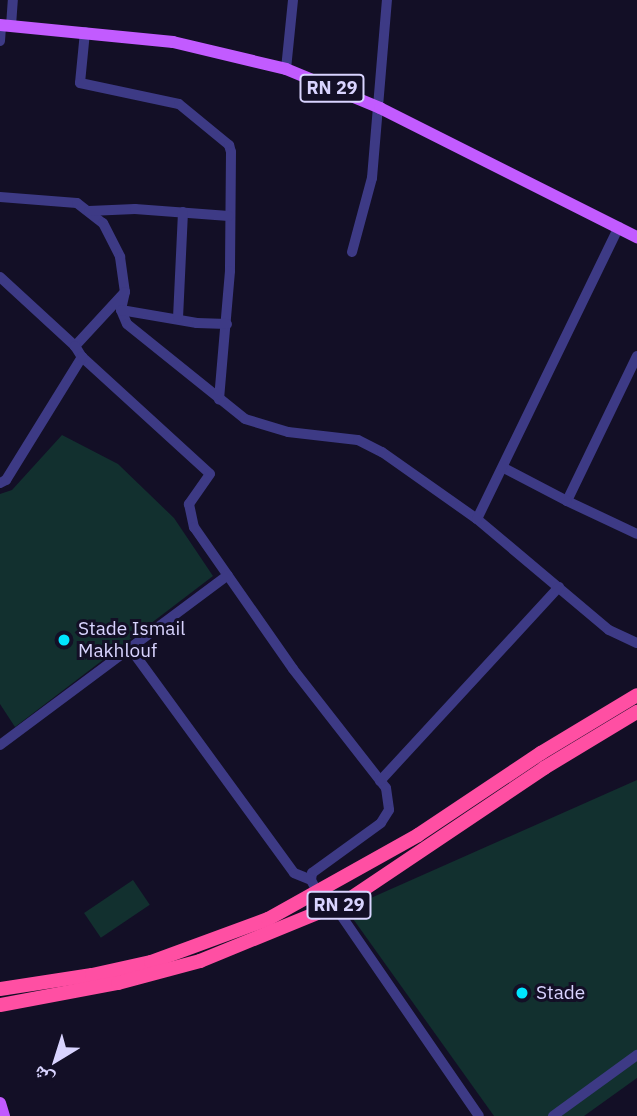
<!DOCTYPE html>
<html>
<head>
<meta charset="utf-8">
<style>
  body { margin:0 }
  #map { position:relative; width:637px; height:1116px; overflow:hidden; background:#130f26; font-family:"IBM Plex Sans","Noto Naskh Arabic",sans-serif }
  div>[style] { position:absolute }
  .green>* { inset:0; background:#12302f; transform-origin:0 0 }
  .minor>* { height:10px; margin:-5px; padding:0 5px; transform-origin:5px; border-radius:5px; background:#3d3a85 }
  .major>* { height:12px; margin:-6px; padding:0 6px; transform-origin:6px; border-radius:6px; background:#c25bff }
  .highway>* { height:14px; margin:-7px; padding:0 7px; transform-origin:7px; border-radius:7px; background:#ff4fa3 }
  .dots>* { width:19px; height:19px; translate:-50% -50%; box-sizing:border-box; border:4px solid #130f26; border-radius:50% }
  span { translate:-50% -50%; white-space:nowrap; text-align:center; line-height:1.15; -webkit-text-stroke:6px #130f26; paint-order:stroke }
  .shield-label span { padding:2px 5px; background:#130f26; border:2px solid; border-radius:5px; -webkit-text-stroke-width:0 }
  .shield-label { font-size:18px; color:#d9d4ff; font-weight:700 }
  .poi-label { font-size:19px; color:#d9d4ff }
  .left { translate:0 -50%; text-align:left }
  .north { position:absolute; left:21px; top:1025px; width:70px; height:70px; -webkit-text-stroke:5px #130f26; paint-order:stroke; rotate:218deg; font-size:19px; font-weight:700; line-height:28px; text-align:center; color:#d9d4ff }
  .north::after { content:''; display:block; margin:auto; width:24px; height:32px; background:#d9d4ff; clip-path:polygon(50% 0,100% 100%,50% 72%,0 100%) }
</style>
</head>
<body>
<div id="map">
  <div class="green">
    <i style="clip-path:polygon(62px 435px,118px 464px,174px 518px,213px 576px,15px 727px,0 704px,0 494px,12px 490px)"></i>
    <i style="clip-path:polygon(637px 780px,637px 1078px,584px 1116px,494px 1116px,346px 909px)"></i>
    <i style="left:133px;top:880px;width:30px;height:59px;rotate:56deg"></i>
  </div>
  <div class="minor">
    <i style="left:11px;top:26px;width:26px;rotate:-86deg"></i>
    <i style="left:85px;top:32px;width:51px;rotate:95.6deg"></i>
    <i style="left:80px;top:83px;width:101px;rotate:12deg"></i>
    <i style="left:179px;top:104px;width:65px;rotate:39.4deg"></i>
    <i style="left:229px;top:145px;width:7px;rotate:74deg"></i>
    <i style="left:231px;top:152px;width:119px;rotate:90.5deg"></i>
    <i style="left:230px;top:271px;width:129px;rotate:94.9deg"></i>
    <i style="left:0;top:41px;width:16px;rotate:-86deg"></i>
    <i style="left:286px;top:69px;width:69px;rotate:-84.2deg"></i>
    <i style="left:0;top:197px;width:77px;rotate:4.5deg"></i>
    <i style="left:77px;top:203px;width:33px;rotate:38deg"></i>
    <i style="left:103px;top:223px;width:38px;rotate:63deg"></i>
    <i style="left:120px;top:257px;width:35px;rotate:82deg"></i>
    <i style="left:125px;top:292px;width:18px;rotate:103deg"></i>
    <i style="left:121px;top:310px;width:15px;rotate:67deg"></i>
    <i style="left:127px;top:324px;width:151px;rotate:38.8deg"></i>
    <i style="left:245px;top:419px;width:45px;rotate:16.8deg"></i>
    <i style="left:288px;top:432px;width:70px;rotate:6.5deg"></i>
    <i style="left:358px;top:440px;width:27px;rotate:27deg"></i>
    <i style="left:382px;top:452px;width:116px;rotate:35.2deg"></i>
    <i style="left:477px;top:519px;width:172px;rotate:40.1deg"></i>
    <i style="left:609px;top:630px;width:31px;rotate:25deg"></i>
    <i style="left:89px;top:211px;width:46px;rotate:-2.5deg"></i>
    <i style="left:135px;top:209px;width:94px;rotate:4.3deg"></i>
    <i style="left:352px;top:252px;width:77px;rotate:-74.9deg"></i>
    <i style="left:372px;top:178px;width:179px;rotate:-85.2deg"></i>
    <i style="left:0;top:277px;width:102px;rotate:42.6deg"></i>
    <i style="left:125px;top:292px;width:74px;rotate:132.8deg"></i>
    <i style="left:75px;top:346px;width:13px;rotate:58deg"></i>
    <i style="left:82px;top:357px;width:173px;rotate:42.4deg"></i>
    <i style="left:210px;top:474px;width:37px;rotate:125deg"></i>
    <i style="left:189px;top:504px;width:24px;rotate:78deg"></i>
    <i style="left:194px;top:527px;width:173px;rotate:55.1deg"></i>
    <i style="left:293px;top:669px;width:151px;rotate:52deg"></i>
    <i style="left:386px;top:788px;width:22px;rotate:82deg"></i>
    <i style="left:389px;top:810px;width:15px;rotate:122deg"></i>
    <i style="left:381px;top:823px;width:85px;rotate:144.1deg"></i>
    <i style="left:312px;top:873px;width:7px;rotate:98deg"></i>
    <i style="left:311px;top:880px;width:15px;rotate:62deg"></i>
    <i style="left:121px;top:310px;width:77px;rotate:9.7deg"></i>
    <i style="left:197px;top:323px;width:30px;rotate:2deg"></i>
    <i style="left:178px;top:318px;width:106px;rotate:-87.3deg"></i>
    <i style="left:637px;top:356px;width:161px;rotate:115.8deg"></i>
    <i style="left:567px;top:501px;width:77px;rotate:25.2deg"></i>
    <i style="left:504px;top:468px;width:71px;rotate:27.6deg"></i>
    <i style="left:0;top:483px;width:7px;rotate:-27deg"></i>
    <i style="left:6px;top:480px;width:145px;rotate:-58.3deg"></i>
    <i style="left:477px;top:519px;width:325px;rotate:-64.1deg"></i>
    <i style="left:130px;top:648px;width:278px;rotate:53.9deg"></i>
    <i style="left:294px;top:873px;width:18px;rotate:22deg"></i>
    <i style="left:0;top:745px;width:284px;rotate:-36.7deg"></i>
    <i style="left:380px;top:781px;width:264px;rotate:-47.3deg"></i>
    <i style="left:336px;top:908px;width:252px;rotate:55.5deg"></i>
    <i style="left:553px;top:1116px;width:104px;rotate:-36deg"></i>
  </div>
  <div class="major">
    <i style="left:0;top:25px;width:174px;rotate:5.6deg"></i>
    <i style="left:173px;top:42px;width:116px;rotate:13.4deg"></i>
    <i style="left:286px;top:69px;width:102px;rotate:22.5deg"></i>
    <i style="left:380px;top:108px;width:288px;rotate:26.7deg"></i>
    <i style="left:0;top:1103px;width:14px;rotate:73deg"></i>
  </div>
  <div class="highway">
    <i style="left:0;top:989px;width:93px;rotate:-8.7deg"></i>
    <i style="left:92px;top:975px;width:60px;rotate:-12.4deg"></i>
    <i style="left:151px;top:962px;width:125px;rotate:-20.2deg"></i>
    <i style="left:268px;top:919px;width:172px;rotate:-29.2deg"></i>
    <i style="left:418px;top:835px;width:148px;rotate:-33.7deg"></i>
    <i style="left:541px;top:753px;width:112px;rotate:-31.1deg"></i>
    <i style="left:0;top:1005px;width:120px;rotate:-10.6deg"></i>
    <i style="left:118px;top:983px;width:85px;rotate:-15deg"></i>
    <i style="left:200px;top:961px;width:126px;rotate:-22.3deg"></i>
    <i style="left:317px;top:913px;width:20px;rotate:-15deg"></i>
    <i style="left:336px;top:908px;width:251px;rotate:-33.9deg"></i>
    <i style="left:544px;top:768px;width:109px;rotate:-31.1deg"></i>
  </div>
  <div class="dots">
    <i style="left:64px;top:640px;background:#00e5ff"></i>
    <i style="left:522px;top:993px;background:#00e5ff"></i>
  </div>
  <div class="shield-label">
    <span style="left:332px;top:88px">RN 29</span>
    <span style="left:339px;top:905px">RN 29</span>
  </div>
  <div class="poi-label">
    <span class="left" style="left:78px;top:640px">Stade Ismail<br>Makhlouf</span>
    <span class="left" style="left:536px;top:993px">Stade</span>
  </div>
  <div class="north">ش</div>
</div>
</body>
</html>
